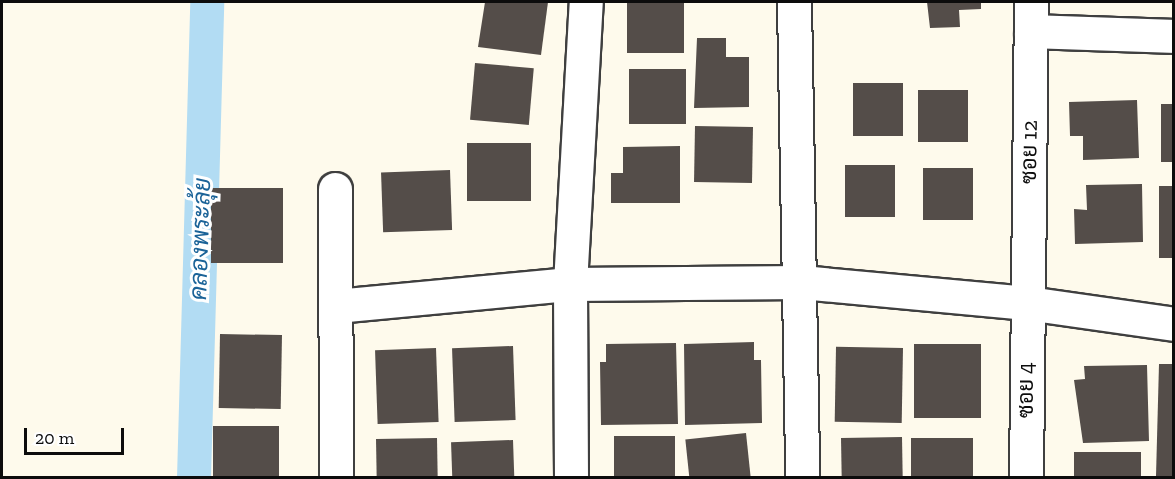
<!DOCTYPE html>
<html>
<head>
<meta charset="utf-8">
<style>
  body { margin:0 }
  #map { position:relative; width:1175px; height:479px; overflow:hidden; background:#fefaec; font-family:"Zilla Slab",Sarabun,serif }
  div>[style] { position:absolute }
  .canal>* { height:34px; margin:-17px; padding:0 17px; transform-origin:17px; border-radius:17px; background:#b2dcf3 }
  .building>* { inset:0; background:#544d49; transform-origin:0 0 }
  .roads { filter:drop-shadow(2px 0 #3f3f3f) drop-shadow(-2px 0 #3f3f3f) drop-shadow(0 2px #3f3f3f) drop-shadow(0 -2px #3f3f3f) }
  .minor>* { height:33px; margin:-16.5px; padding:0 16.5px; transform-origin:16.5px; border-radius:16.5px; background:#fff }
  span { translate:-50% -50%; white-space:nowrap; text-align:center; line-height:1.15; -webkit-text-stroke:6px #fff; paint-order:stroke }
  .street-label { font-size:22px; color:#0c0c0c }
  .water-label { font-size:24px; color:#1b6398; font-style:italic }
  .frame { position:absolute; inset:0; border:3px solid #0c0c0c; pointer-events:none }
  .scale { position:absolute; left:24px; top:428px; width:100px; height:27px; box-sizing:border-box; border:3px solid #0c0c0c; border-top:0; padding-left:8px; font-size:18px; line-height:21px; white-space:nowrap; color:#0c0c0c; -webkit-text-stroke:4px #fff; paint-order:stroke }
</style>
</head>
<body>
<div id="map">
  <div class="canal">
    <i style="left:194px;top:478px;width:476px;rotate:-88.4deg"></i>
  </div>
  <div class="building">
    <i style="clip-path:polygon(485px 2px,548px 2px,541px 55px,478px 47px)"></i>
    <i style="left:627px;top:2px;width:57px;height:51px"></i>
    <i style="clip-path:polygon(927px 2px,981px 2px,981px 9px,959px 10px,960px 27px,930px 28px)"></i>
    <i style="clip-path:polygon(697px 38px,726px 38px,726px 57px,749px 57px,749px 107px,694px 108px)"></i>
    <i style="left:475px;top:63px;width:59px;height:57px;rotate:5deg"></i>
    <i style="left:629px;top:69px;width:57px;height:55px"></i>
    <i style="left:903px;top:83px;width:53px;height:50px;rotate:90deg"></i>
    <i style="left:918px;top:90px;width:50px;height:52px"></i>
    <i style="clip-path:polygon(1137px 100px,1139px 158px,1083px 160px,1083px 136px,1070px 136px,1069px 102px)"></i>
    <i style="left:1161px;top:104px;width:13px;height:58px"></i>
    <i style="left:695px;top:126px;width:58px;height:56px;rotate:1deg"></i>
    <i style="left:531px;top:143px;width:58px;height:64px;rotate:90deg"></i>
    <i style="clip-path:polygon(680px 146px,680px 203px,611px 203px,611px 173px,623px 173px,623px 147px)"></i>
    <i style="left:845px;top:165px;width:50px;height:52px"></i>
    <i style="left:923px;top:168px;width:50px;height:52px"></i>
    <i style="left:450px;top:170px;width:60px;height:69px;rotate:88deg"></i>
    <i style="clip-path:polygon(1142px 184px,1143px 242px,1075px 244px,1074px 209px,1087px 210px,1086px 185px)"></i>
    <i style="left:1159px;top:186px;width:15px;height:72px"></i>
    <i style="left:283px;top:188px;width:75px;height:72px;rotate:90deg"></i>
    <i style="left:220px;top:334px;width:62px;height:74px;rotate:1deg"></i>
    <i style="clip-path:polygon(754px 342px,754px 360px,761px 360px,762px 423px,685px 425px,684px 344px)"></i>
    <i style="clip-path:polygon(676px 343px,678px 424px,601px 425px,600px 362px,606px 362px,606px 344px)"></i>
    <i style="left:914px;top:344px;width:67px;height:74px"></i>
    <i style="left:513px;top:346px;width:74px;height:61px;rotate:88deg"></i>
    <i style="left:436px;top:348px;width:74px;height:61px;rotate:88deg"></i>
    <i style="left:903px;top:348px;width:75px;height:67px;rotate:91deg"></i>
    <i style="clip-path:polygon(1159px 364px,1174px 364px,1174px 476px,1156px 476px)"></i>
    <i style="clip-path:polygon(1147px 365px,1149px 441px,1083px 443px,1074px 380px,1085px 379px,1084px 366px)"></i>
    <i style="left:213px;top:426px;width:66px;height:52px"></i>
    <i style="left:746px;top:433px;width:45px;height:61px;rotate:84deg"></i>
    <i style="left:614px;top:436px;width:61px;height:42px"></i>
    <i style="left:902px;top:437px;width:41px;height:61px;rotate:89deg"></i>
    <i style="left:437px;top:438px;width:40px;height:61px;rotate:89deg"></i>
    <i style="left:973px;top:438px;width:40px;height:62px;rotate:90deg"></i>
    <i style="left:513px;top:440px;width:38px;height:62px;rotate:88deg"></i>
    <i style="left:1141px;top:452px;width:26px;height:67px;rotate:90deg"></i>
  </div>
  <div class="roads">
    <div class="minor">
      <i style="left:794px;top:2px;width:476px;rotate:89deg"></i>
      <i style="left:1031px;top:31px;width:143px;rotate:2deg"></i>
      <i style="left:335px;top:189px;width:289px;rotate:89.8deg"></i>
      <i style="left:336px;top:306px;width:235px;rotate:-5.4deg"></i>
      <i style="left:570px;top:284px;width:231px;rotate:-0.5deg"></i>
      <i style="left:801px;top:282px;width:227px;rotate:5.3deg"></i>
      <i style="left:1027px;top:303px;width:148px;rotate:8.1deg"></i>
      <i style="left:571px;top:478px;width:194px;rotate:-90.3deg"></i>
      <i style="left:570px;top:284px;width:282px;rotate:-86.8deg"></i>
      <i style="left:1026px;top:478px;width:476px;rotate:-89.4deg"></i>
    </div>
  </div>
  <div class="street-label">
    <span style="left:1029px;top:152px;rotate:-89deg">ซอย 12</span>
    <span style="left:1026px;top:390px;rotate:-90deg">ซอย 4</span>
  </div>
  <div class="water-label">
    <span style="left:200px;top:239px;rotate:-88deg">คลองพระลุ้ย</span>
  </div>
  <div class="frame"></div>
  <div class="scale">20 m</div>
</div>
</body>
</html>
